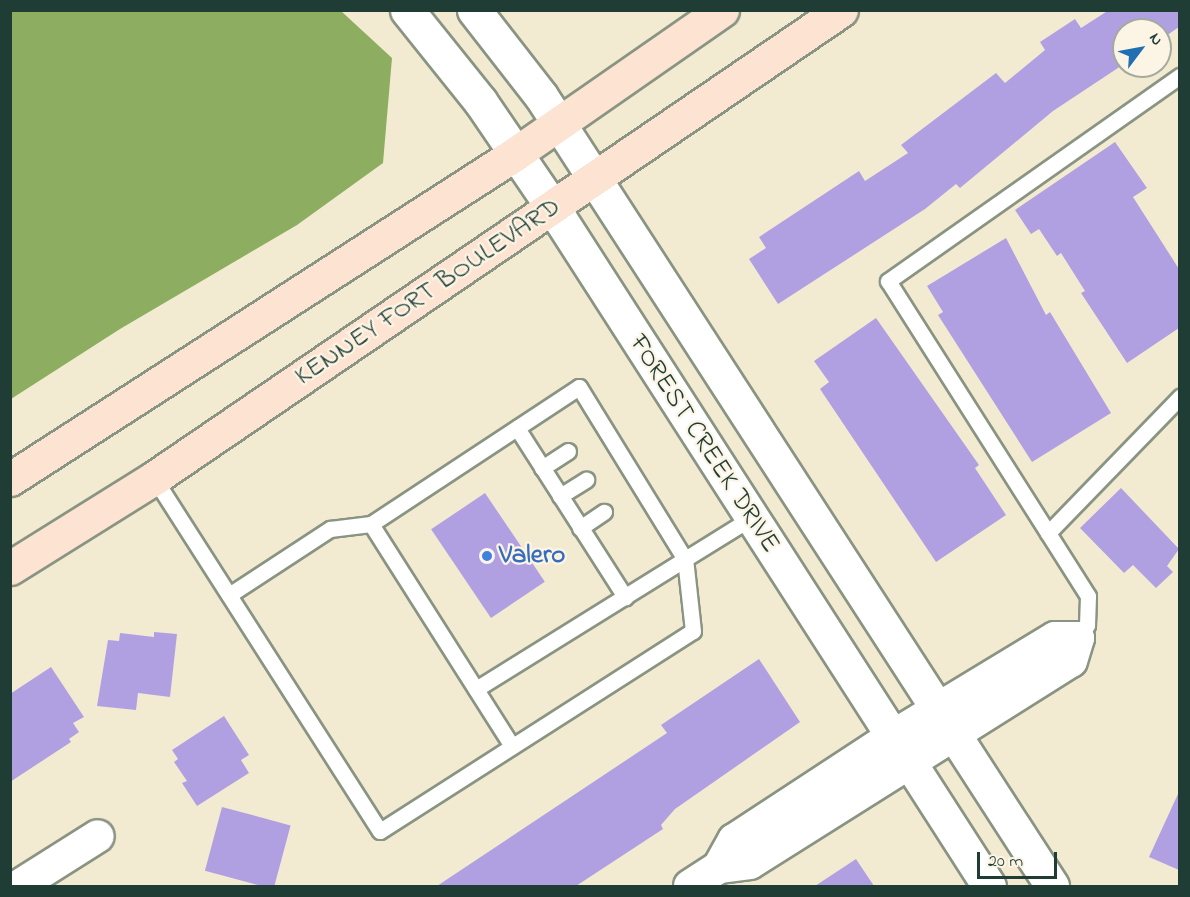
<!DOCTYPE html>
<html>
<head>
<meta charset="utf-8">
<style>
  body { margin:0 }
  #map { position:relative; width:1190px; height:897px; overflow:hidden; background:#f3ebd1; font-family:"Indie Flower",sans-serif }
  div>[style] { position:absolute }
  .forest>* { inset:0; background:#8dad61 }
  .building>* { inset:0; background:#b0a0e2; transform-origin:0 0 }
  .roads { filter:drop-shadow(2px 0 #899482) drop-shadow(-2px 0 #899482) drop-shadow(0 2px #899482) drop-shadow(0 -2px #899482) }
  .service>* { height:15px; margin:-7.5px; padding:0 7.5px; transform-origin:7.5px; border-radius:7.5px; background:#fff }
  .minor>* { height:32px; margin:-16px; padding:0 16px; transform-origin:16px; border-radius:16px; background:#fff }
  .tertiary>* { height:33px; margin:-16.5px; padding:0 16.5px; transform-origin:16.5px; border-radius:16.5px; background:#fff }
  .secondary>* { height:33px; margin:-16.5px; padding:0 16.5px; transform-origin:16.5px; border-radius:16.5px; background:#fde3d1 }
  .dots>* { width:16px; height:16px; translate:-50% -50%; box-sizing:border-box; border:3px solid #fcf5e5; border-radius:50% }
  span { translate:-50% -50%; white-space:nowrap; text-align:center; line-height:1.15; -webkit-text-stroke:4.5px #fcf5e5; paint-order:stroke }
  .street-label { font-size:27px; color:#1f3d34 }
  .shop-label { font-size:27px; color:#366cbe; font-weight:700 }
  .left { translate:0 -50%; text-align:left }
  .frame { position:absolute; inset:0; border:12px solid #1f3d34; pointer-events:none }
  .north { position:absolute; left:1112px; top:18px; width:60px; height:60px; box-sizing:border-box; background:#fcf5e5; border:2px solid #a4ab9e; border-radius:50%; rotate:58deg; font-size:16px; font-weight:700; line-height:24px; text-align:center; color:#1f3d34 }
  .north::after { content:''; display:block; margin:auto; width:21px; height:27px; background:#1f6fb2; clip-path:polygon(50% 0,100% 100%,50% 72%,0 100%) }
  .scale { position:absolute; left:977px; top:852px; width:80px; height:27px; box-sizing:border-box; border:3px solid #1f3d34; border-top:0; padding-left:8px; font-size:18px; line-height:21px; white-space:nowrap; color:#1f3d34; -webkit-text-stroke:4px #fcf5e5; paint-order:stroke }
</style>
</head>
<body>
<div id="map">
  <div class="forest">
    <i style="clip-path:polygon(11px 10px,341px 11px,392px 58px,383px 163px,297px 225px,120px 329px,11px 399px)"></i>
  </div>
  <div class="building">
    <i style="clip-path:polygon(1109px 10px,1179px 10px,1179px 27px,1160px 40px,1160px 30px,1124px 30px,1124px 64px,1053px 111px,960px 188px,956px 184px,925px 209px,778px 304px,749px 259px,766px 248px,759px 237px,859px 171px,865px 181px,908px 153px,901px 145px,996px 73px,1005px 83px,1045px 50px,1040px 42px,1075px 19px,1081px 28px)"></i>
    <i style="clip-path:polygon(1115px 142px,1147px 188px,1133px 197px,1179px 269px,1179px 328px,1127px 363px,1081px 293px,1085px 291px,1061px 253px,1057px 256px,1039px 229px,1031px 234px,1015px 210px)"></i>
    <i style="clip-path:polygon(1006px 238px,1046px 315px,1050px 312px,1111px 413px,1032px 462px,938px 315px,943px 312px,927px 286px)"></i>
    <i style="clip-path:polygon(876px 318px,979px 465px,975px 468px,1006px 515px,936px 562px,820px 389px,829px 382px,814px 361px)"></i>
    <i style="clip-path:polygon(1121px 488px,1179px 549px,1167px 566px,1173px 572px,1156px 588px,1133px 565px,1124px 573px,1080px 528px)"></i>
    <i style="left:485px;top:493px;width:107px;height:65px;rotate:56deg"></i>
    <i style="clip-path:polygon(154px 632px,177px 634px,170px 697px,138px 693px,136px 710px,97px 706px,108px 640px,119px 641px,120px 633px,154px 637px)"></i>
    <i style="clip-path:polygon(759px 659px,800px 722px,675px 809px,661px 825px,663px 829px,576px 886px,437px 886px,667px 733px,661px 725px)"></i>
    <i style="clip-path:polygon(51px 667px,84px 717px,73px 723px,79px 732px,69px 739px,71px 742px,10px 782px,10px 694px)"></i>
    <i style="clip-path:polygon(224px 716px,249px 755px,241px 760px,249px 773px,197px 806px,182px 783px,187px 781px,174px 762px,178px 759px,172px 750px)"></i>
    <i style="clip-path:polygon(1178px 794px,1179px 794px,1179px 870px,1149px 857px)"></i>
    <i style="left:222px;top:807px;width:71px;height:66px;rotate:15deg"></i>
    <i style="clip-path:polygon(856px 859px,874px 886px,815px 886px)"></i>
  </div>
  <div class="roads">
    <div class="service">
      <i style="left:517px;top:428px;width:201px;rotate:57.4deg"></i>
      <i style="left:542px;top:468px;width:31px;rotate:-33deg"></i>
      <i style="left:154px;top:478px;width:419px;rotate:57.4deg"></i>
      <i style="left:380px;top:831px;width:371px;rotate:-32.6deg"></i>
      <i style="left:693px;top:631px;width:72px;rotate:-96.3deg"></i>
      <i style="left:685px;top:559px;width:78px;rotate:-31.8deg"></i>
      <i style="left:560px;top:496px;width:31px;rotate:-32deg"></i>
      <i style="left:371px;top:524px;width:263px;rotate:57.6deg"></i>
      <i style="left:580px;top:528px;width:29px;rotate:-34deg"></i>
      <i style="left:1048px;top:533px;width:190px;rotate:-45.9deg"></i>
      <i style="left:229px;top:595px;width:121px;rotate:-33.2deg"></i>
      <i style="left:330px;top:529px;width:41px;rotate:-7deg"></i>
      <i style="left:371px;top:524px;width:249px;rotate:-33.4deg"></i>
      <i style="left:579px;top:387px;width:202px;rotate:58.4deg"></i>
      <i style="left:685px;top:559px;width:246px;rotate:148.1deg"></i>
      <i style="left:1078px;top:638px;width:16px;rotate:-55deg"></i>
      <i style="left:1087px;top:625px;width:29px;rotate:-88deg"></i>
      <i style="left:1088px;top:596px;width:373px;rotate:-122.4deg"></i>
      <i style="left:888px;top:281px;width:357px;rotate:-35.1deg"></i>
    </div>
    <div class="minor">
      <i style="left:19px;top:886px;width:93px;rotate:-32.3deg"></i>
      <i style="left:690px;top:886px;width:35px;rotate:-33deg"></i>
      <i style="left:719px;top:867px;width:31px;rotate:-7deg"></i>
      <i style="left:750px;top:863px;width:379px;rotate:-32.2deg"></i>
      <i style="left:1071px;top:661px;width:24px;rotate:-73deg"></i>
      <i style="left:1078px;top:638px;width:23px;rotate:180deg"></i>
      <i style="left:1055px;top:638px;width:189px;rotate:148.8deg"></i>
      <i style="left:893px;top:736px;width:190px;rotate:146.8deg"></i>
      <i style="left:734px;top:840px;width:31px;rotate:119deg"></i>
    </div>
    <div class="tertiary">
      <i style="left:407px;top:10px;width:117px;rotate:51.3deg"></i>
      <i style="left:480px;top:101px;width:130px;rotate:55.7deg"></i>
      <i style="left:553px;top:208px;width:806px;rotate:57.26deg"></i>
      <i style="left:474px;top:10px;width:109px;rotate:52.1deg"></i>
      <i style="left:541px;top:96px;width:941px;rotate:57.1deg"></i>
    </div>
    <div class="secondary">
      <i style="left:10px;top:479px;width:601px;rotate:-32.76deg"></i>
      <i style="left:515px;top:154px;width:252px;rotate:-34.8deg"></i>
      <i style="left:10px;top:568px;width:170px;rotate:-32deg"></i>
      <i style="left:154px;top:478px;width:831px;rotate:-34.26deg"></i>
    </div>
  </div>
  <div class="dots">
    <i style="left:487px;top:556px;background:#3f7fe0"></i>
  </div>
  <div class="street-label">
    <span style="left:428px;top:292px;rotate:-34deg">KENNEY FORT BOULEVARD</span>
    <span style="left:704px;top:444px;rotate:57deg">FOREST CREEK DRIVE</span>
  </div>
  <div class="shop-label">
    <span class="left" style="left:499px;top:556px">Valero</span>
  </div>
  <div class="frame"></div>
  <div class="north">N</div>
  <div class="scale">20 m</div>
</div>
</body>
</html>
